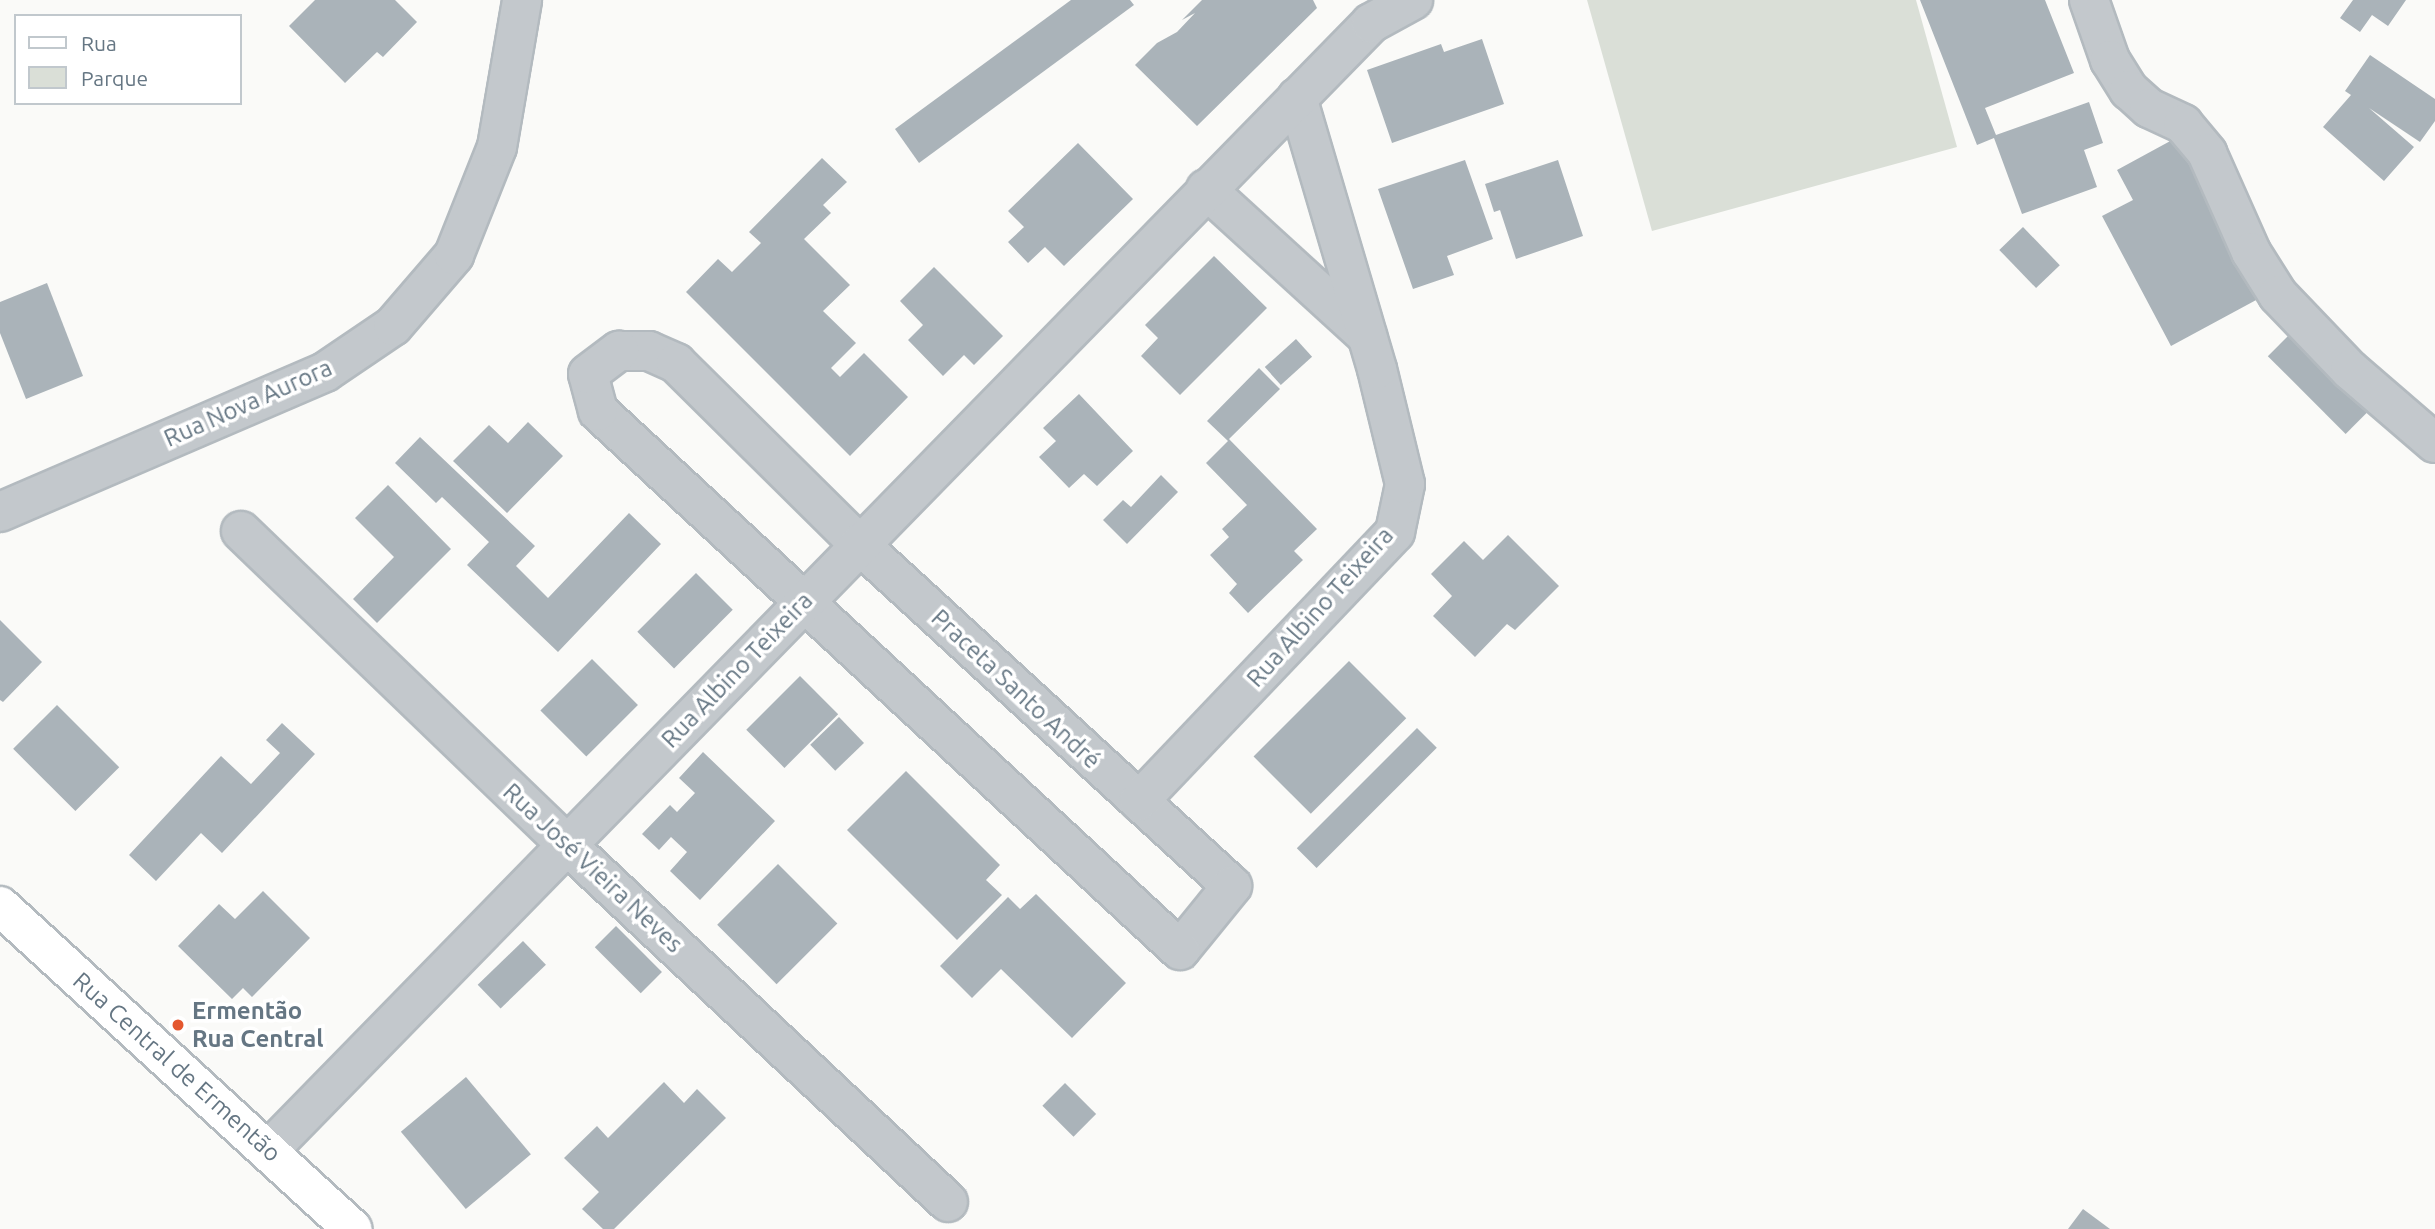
<!DOCTYPE html>
<html>
<head>
<meta charset="utf-8">
<style>
  body { margin:0 }
  #map { position:relative; width:2435px; height:1229px; overflow:hidden; background:#fafaf8; font-family:Ubuntu,sans-serif }
  div>[style] { position:absolute }
  .green>* { inset:0; background:#dadfd7 }
  .building>* { inset:0; background:#aab3b9; transform-origin:0 0 }
  .roads { filter:drop-shadow(2px 0 #b3babf) drop-shadow(-2px 0 #b3babf) drop-shadow(0 2px #b3babf) drop-shadow(0 -2px #b3babf) }
  .street>* { height:38px; margin:-19px; padding:0 19px; transform-origin:19px; border-radius:19px; background:#c3c8cc }
  .secondary>* { height:38px; margin:-19px; padding:0 19px; transform-origin:19px; border-radius:19px; background:#fff }
  .dots>* { width:19px; height:19px; translate:-50% -50%; box-sizing:border-box; border:4px solid #fff; border-radius:50% }
  span { translate:-50% -50%; white-space:nowrap; text-align:center; line-height:1.15; -webkit-text-stroke:7px #fff; paint-order:stroke }
  .street-label { font-size:24px; color:#657683 }
  .poi-label { font-size:24px; color:#657683; font-weight:700 }
  .left { translate:0 -50%; text-align:left }
  .legend { position:absolute; left:14px; top:14px; width:228px; height:91px; box-sizing:border-box; background:#fff; border:2px solid #c1c8cd; margin:0; padding:9px 12px; list-style:none; font-size:21px; color:#657683 }
  .legend li { display:flex; align-items:center; gap:14px; height:35px }
  .legend b { width:35px; border:2px solid #c1c8cd }
</style>
</head>
<body>
<div id="map">
  <div class="green">
    <i style="clip-path:polygon(1587px 0,1916px 0,1957px 147px,1652px 231px)"></i>
  </div>
  <div class="building">
    <i style="clip-path:polygon(315px 0,395px 0,417px 22px,383px 57px,377px 52px,345px 83px,289px 26px)"></i>
    <i style="clip-path:polygon(1071px 0,1130px 0,1134px 5px,919px 163px,895px 129px)"></i>
    <i style="clip-path:polygon(1202px 0,1313px 0,1317px 8px,1197px 126px,1135px 65px,1157px 43px,1177px 32px,1195px 13px,1182px 20px)"></i>
    <i style="clip-path:polygon(1920px 0,2045px 0,2074px 73px,1985px 108px,1996px 135px,2089px 102px,2103px 143px,2084px 150px,2097px 187px,2022px 214px,1994px 138px,1977px 145px)"></i>
    <i style="clip-path:polygon(2353px 0,2406px 0,2388px 26px,2372px 15px,2360px 32px,2340px 18px)"></i>
    <i style="clip-path:polygon(1482px 39px,1504px 104px,1392px 143px,1367px 70px,1441px 44px,1444px 52px)"></i>
    <i style="clip-path:polygon(2370px 55px,2435px 99px,2435px 121px,2420px 142px,2369px 108px,2414px 147px,2384px 181px,2323px 127px,2351px 95px,2345px 91px)"></i>
    <i style="clip-path:polygon(2185px 133px,2271px 292px,2171px 346px,2102px 216px,2133px 200px,2117px 170px)"></i>
    <i style="clip-path:polygon(1078px 143px,1133px 199px,1064px 266px,1045px 247px,1028px 263px,1008px 242px,1024px 227px,1008px 211px)"></i>
    <i style="clip-path:polygon(822px 158px,847px 182px,823px 205px,831px 213px,804px 239px,850px 285px,823px 311px,856px 343px,831px 368px,840px 377px,864px 353px,908px 397px,850px 456px,686px 292px,718px 259px,732px 272px,761px 243px,749px 232px)"></i>
    <i style="clip-path:polygon(1465px 160px,1493px 239px,1447px 256px,1454px 275px,1413px 289px,1378px 189px)"></i>
    <i style="clip-path:polygon(1558px 160px,1583px 236px,1516px 259px,1500px 210px,1494px 212px,1485px 184px)"></i>
    <i style="left:2023px;top:227px;width:53px;height:33px;rotate:46deg"></i>
    <i style="clip-path:polygon(1214px 256px,1267px 308px,1180px 395px,1141px 356px,1158px 338px,1145px 325px)"></i>
    <i style="clip-path:polygon(934px 267px,1003px 336px,974px 365px,964px 355px,943px 376px,908px 340px,923px 325px,900px 301px)"></i>
    <i style="clip-path:polygon(47px 283px,83px 376px,26px 399px,0 333px,0 302px)"></i>
    <i style="left:2294px;top:330px;width:110px;height:37px;rotate:45deg"></i>
    <i style="left:1296px;top:339px;width:24px;height:42px;rotate:48deg"></i>
    <i style="clip-path:polygon(1259px 368px,1280px 389px,1229px 439px,1317px 529px,1294px 551px,1303px 560px,1248px 613px,1229px 593px,1237px 584px,1210px 555px,1229px 537px,1222px 529px,1247px 505px,1206px 463px,1228px 441px,1207px 421px)"></i>
    <i style="clip-path:polygon(1079px 394px,1133px 451px,1097px 486px,1084px 474px,1069px 488px,1039px 457px,1056px 441px,1043px 428px)"></i>
    <i style="clip-path:polygon(528px 422px,563px 456px,507px 513px,453px 461px,489px 425px,508px 443px)"></i>
    <i style="clip-path:polygon(420px 437px,535px 546px,516px 566px,548px 598px,629px 513px,661px 544px,558px 652px,467px 565px,489px 542px,442px 497px,436px 503px,395px 463px)"></i>
    <i style="clip-path:polygon(1161px 475px,1178px 492px,1127px 544px,1103px 520px,1123px 500px,1131px 507px)"></i>
    <i style="clip-path:polygon(388px 485px,451px 549px,377px 623px,353px 599px,394px 557px,355px 518px)"></i>
    <i style="clip-path:polygon(1508px 535px,1559px 586px,1515px 630px,1507px 624px,1475px 657px,1433px 616px,1452px 596px,1431px 574px,1464px 541px,1483px 560px)"></i>
    <i style="left:696px;top:573px;width:52px;height:83px;rotate:45deg"></i>
    <i style="clip-path:polygon(0 620px,42px 662px,3px 702px,0 700px)"></i>
    <i style="left:592px;top:659px;width:65px;height:73px;rotate:45deg"></i>
    <i style="left:1349px;top:661px;width:81px;height:135px;rotate:45deg"></i>
    <i style="left:800px;top:676px;width:54px;height:76px;rotate:45deg"></i>
    <i style="left:57px;top:705px;width:88px;height:62px;rotate:45deg"></i>
    <i style="left:839px;top:717px;width:36px;height:40px;rotate:46deg"></i>
    <i style="clip-path:polygon(282px 723px,315px 754px,222px 853px,201px 833px,156px 881px,129px 855px,221px 756px,251px 784px,280px 753px,266px 740px)"></i>
    <i style="left:1417px;top:728px;width:28px;height:170px;rotate:45deg"></i>
    <i style="clip-path:polygon(703px 752px,775px 821px,700px 900px,670px 871px,687px 852px,671px 837px,659px 850px,642px 834px,670px 805px,677px 812px,695px 793px,679px 778px)"></i>
    <i style="clip-path:polygon(906px 771px,1000px 865px,986px 880px,1002px 895px,957px 940px,847px 830px)"></i>
    <i style="left:778px;top:864px;width:84px;height:86px;rotate:45deg"></i>
    <i style="clip-path:polygon(263px 891px,310px 938px,252px 997px,243px 988px,232px 999px,178px 946px,219px 904px,235px 919px)"></i>
    <i style="clip-path:polygon(1036px 894px,1126px 983px,1072px 1038px,1001px 969px,972px 998px,940px 966px,1008px 897px,1020px 909px)"></i>
    <i style="left:616px;top:926px;width:65px;height:30px;rotate:45deg"></i>
    <i style="left:523px;top:941px;width:33px;height:63px;rotate:46deg"></i>
    <i style="left:466px;top:1077px;width:101px;height:85px;rotate:50deg"></i>
    <i style="clip-path:polygon(664px 1082px,684px 1103px,697px 1089px,726px 1118px,614px 1229px,603px 1229px,582px 1209px,599px 1192px,564px 1158px,597px 1126px,608px 1138px)"></i>
    <i style="left:1065px;top:1083px;width:44px;height:32px;rotate:45deg"></i>
    <i style="clip-path:polygon(2083px 1209px,2110px 1229px,2068px 1229px)"></i>
  </div>
  <div class="roads">
    <div class="street">
      <i style="left:2089px;top:0;width:64px;rotate:70.7deg"></i>
      <i style="left:2110px;top:60px;width:36px;rotate:58deg"></i>
      <i style="left:2129px;top:90px;width:27px;rotate:42deg"></i>
      <i style="left:2149px;top:108px;width:38px;rotate:25deg"></i>
      <i style="left:2183px;top:124px;width:38px;rotate:50deg"></i>
      <i style="left:2207px;top:153px;width:108px;rotate:66deg"></i>
      <i style="left:2251px;top:252px;width:51px;rotate:57.9deg"></i>
      <i style="left:2278px;top:295px;width:104px;rotate:46.2deg"></i>
      <i style="left:2350px;top:370px;width:112px;rotate:40.7deg"></i>
      <i style="left:1206px;top:189px;width:218px;rotate:42.4deg"></i>
      <i style="left:619px;top:351px;width:30px"></i>
      <i style="left:649px;top:351px;width:30px;rotate:24deg"></i>
      <i style="left:676px;top:363px;width:257px;rotate:44.7deg"></i>
      <i style="left:859px;top:544px;width:506px;rotate:42.52deg"></i>
      <i style="left:1232px;top:886px;width:82px;rotate:129.1deg"></i>
      <i style="left:1180px;top:950px;width:793px;rotate:-137.2deg"></i>
      <i style="left:598px;top:411px;width:38px;rotate:-105deg"></i>
      <i style="left:588px;top:374px;width:39px;rotate:-37deg"></i>
      <i style="left:0;top:512px;width:354px;rotate:-23.3deg"></i>
      <i style="left:325px;top:372px;width:82px;rotate:-34.1deg"></i>
      <i style="left:393px;top:326px;width:94px;rotate:-49.3deg"></i>
      <i style="left:454px;top:255px;width:116px;rotate:-68.3deg"></i>
      <i style="left:497px;top:147px;width:149px;rotate:-80.3deg"></i>
      <i style="left:241px;top:531px;width:453px;rotate:43.9deg"></i>
      <i style="left:567px;top:845px;width:522px;rotate:43.14deg"></i>
      <i style="left:1139px;top:801px;width:371px;rotate:-46.4deg"></i>
      <i style="left:1395px;top:532px;width:49px;rotate:-78.2deg"></i>
      <i style="left:1405px;top:484px;width:118px;rotate:-103.7deg"></i>
      <i style="left:1377px;top:369px;width:283px;rotate:-106.4deg"></i>
      <i style="left:269px;top:1150px;width:1576px;rotate:-45.64deg"></i>
      <i style="left:1371px;top:23px;width:48px;rotate:-28.7deg"></i>
    </div>
    <div class="secondary">
      <i style="left:0;top:906px;width:478px;rotate:42.5deg"></i>
    </div>
  </div>
  <div class="dots">
    <i style="left:178px;top:1025px;background:#e4572e"></i>
  </div>
  <div class="street-label">
    <span style="left:248px;top:403px;rotate:-24deg">Rua Nova Aurora</span>
    <span style="left:1320px;top:607px;rotate:-48deg">Rua Albino Teixeira</span>
    <span style="left:737px;top:670px;rotate:-46deg">Rua Albino Teixeira</span>
    <span style="left:1016px;top:689px;rotate:43deg">Praceta Santo André</span>
    <span style="left:593px;top:868px;rotate:43deg">Rua José Vieira Neves</span>
    <span style="left:177px;top:1067px;rotate:42deg">Rua Central de Ermentão</span>
  </div>
  <div class="poi-label">
    <span class="left" style="left:192px;top:1025px">Ermentão<br>Rua Central</span>
  </div>
  <ul class="legend">
  <li><b style="height:9px;background:#fff"></b>Rua</li>
  <li><b style="height:19px;background:#dadfd7"></b>Parque</li>
  </ul>
</div>
</body>
</html>
